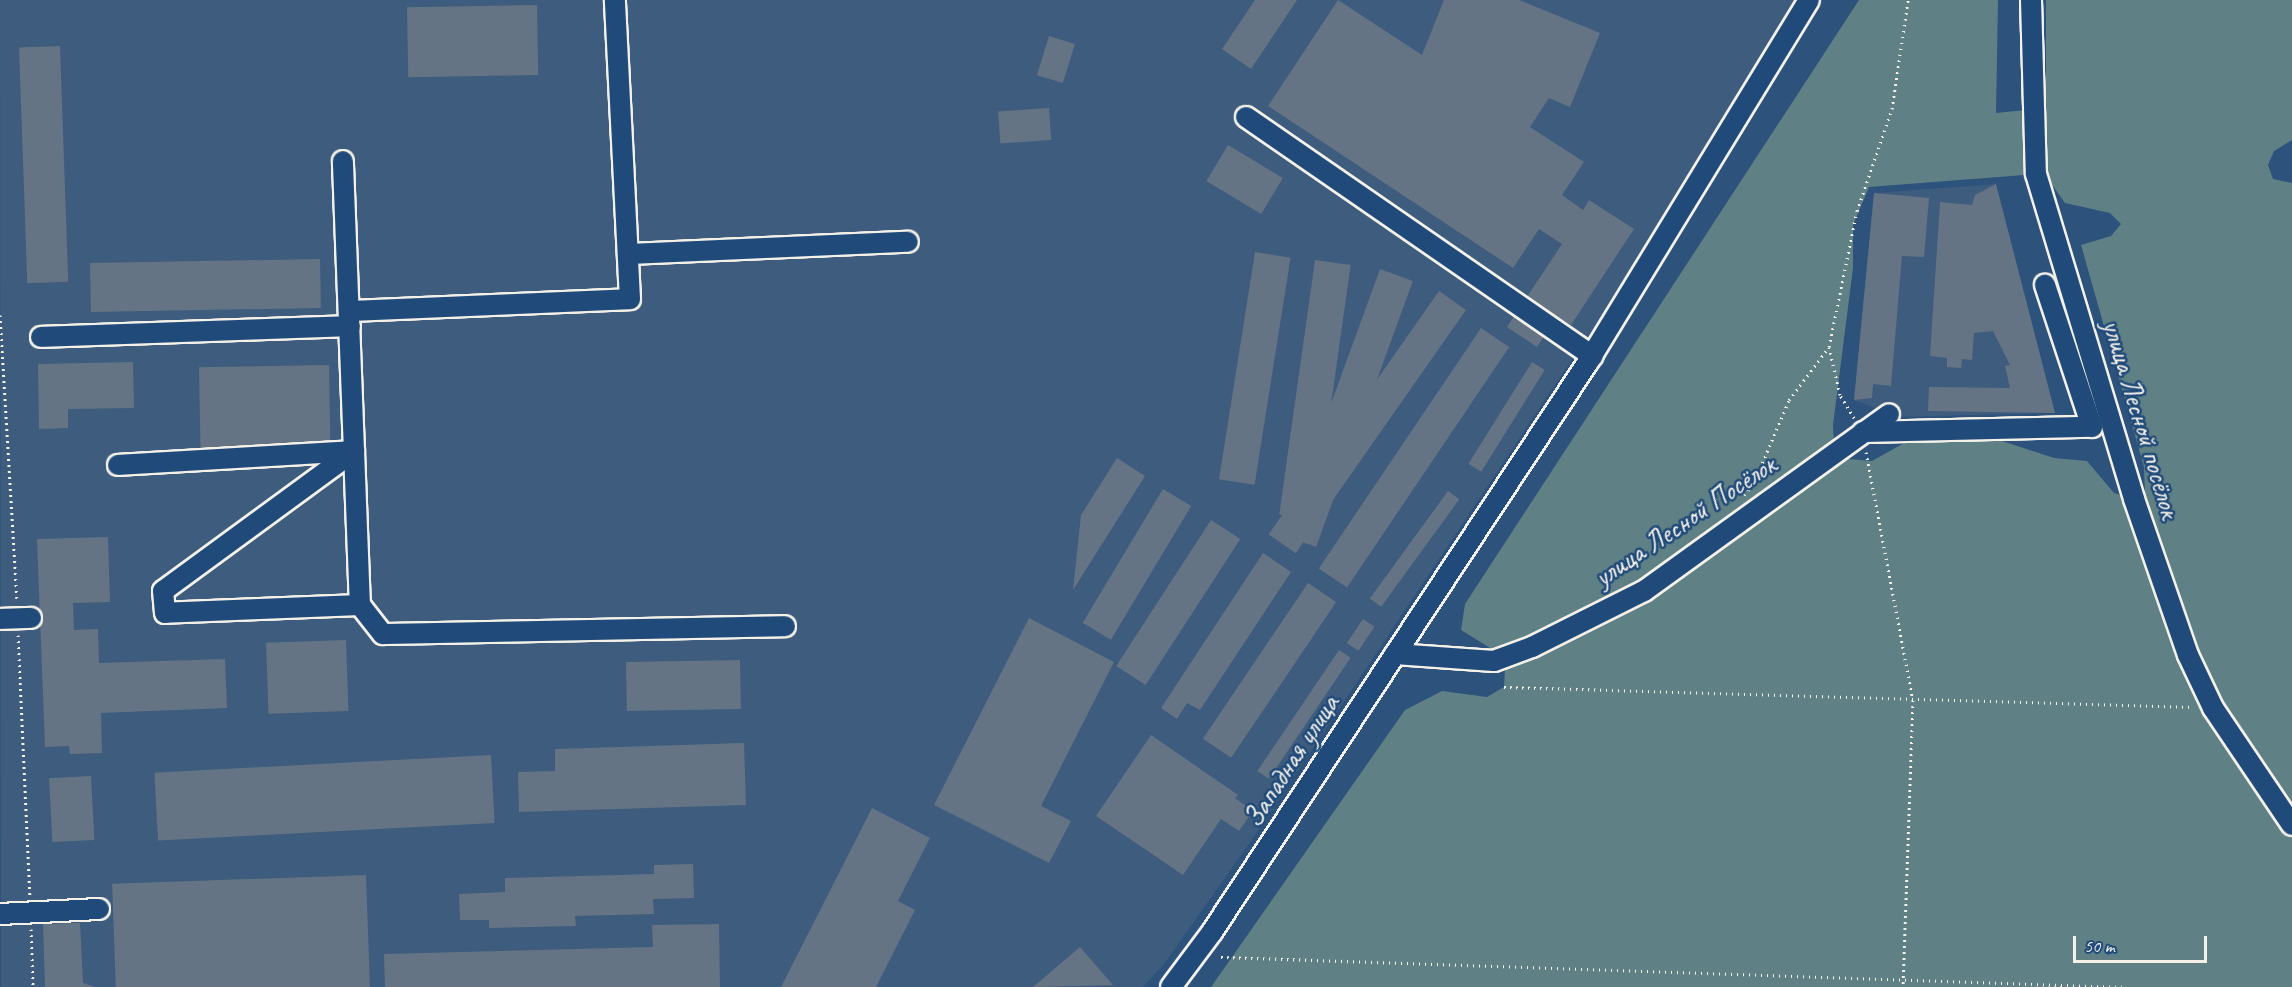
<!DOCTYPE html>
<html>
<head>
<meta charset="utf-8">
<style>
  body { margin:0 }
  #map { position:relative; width:2292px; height:987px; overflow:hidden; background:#2d527c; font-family:Caveat,sans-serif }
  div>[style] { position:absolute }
  .built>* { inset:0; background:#3e5c7e }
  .green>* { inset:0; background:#5f8084 }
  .building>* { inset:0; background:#647484; transform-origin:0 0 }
  .path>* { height:3px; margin-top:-1.5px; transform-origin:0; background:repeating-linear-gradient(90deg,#f4f1e8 0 1.5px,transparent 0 6px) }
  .roads { filter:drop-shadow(2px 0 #f4f1e8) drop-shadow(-2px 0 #f4f1e8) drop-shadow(0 2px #f4f1e8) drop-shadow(0 -2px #f4f1e8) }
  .minor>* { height:20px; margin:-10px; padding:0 10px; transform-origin:10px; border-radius:10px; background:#1f4a7a }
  span { translate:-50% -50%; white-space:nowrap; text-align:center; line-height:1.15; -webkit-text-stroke:5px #1f4a7a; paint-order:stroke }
  .street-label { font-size:28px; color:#f4f1e8 }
  .scale { position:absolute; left:2073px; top:936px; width:134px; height:27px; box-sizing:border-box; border:3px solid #f4f1e8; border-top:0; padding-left:8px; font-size:18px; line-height:21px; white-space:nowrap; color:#f4f1e8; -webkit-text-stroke:4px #1f4a7a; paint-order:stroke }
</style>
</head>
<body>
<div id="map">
  <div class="built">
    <i style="clip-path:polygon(0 0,1812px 0,1249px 844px,1164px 964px,1143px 987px,1px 987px)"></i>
    <i style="clip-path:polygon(1996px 184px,2055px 413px,1898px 417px,1854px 400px,1874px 193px)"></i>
  </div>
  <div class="green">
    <i style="clip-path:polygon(evenodd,1859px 0,1998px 0,1996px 113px,2046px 108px,2046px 0,2292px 0,2292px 140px,2274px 151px,2268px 165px,2273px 179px,2292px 183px,2292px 987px,1211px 987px,1405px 710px,1442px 691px,1487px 697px,1504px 687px,1505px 668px,1490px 648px,1461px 630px,1465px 604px,1859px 0,2036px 174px,2046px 176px,2065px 203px,2110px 213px,2121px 224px,2111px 236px,2081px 245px,2144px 467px,2145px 494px,2134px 499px,2114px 493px,2087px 461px,2054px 458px,1990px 437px,1913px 438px,1872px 461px,1848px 459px,1839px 454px,1834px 445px,1833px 425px,1853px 268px,1853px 225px,1869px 187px,2036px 174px)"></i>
  </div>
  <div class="building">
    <i style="clip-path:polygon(1255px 0,1297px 0,1251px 69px,1222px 49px)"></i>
    <i style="clip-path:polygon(1338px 0,1422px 55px,1444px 0,1519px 0,1600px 33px,1570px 107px,1549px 98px,1530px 127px,1584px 162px,1562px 195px,1583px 210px,1589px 200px,1634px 229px,1571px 325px,1557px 316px,1537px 347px,1507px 327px,1562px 244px,1539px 229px,1513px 268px,1268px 106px)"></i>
    <i style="left:537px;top:5px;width:70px;height:130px;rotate:89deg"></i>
    <i style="left:1049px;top:36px;width:27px;height:41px;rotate:17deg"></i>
    <i style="left:60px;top:46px;width:236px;height:41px;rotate:88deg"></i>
    <i style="left:1049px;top:108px;width:32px;height:51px;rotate:86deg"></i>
    <i style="left:1228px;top:145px;width:64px;height:42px;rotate:31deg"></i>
    <i style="clip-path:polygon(1996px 184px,2055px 413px,1928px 411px,1929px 387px,2010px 388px,2005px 366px,2010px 365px,1993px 331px,1974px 333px,1972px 360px,1962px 359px,1961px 368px,1947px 367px,1947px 358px,1930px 356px,1940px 202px,1972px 205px,1975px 195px)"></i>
    <i style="clip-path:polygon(1874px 193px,1929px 198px,1924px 257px,1902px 256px,1891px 386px,1873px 384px,1872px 398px,1854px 400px)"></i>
    <i style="left:1255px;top:252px;width:36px;height:230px;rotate:9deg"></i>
    <i style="left:320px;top:259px;width:49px;height:230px;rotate:89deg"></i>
    <i style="left:1315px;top:260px;width:36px;height:257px;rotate:8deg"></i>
    <i style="left:1380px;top:269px;width:35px;height:283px;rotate:20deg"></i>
    <i style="left:1439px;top:291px;width:33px;height:297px;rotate:35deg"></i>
    <i style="left:1481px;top:328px;width:34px;height:290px;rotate:34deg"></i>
    <i style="clip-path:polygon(133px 362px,134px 408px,68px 409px,68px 428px,39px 429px,38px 364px)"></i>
    <i style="left:1532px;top:362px;width:15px;height:120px;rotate:32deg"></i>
    <i style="left:329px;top:365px;width:82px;height:130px;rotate:89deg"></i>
    <i style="clip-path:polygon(1117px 458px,1145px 476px,1073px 590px,1081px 515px)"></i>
    <i style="left:1163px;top:489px;width:33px;height:156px;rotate:31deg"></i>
    <i style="left:1448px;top:491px;width:14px;height:133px;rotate:36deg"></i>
    <i style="left:1211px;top:520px;width:35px;height:174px;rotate:33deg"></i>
    <i style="clip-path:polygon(108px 537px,110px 602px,73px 603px,74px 630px,98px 629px,99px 663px,225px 659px,227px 708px,101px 713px,102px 753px,70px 754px,69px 746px,45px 747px,37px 539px)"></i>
    <i style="clip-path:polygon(1263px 553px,1291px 572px,1200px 710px,1187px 703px,1177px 719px,1161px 708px)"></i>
    <i style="left:1308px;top:583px;width:34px;height:188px;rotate:34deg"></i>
    <i style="clip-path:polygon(1029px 618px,1114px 662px,1041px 806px,1071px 821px,1049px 863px,934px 805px)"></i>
    <i style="left:1363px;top:619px;width:14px;height:29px;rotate:34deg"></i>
    <i style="left:346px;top:640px;width:71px;height:80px;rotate:88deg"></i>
    <i style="left:1339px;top:650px;width:14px;height:146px;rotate:34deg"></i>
    <i style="left:740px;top:660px;width:49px;height:114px;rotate:89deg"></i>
    <i style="clip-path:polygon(1151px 735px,1238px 795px,1235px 798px,1253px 811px,1239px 831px,1221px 819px,1183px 875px,1096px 816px)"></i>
    <i style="clip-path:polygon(744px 743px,746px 805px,519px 812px,518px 772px,555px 771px,555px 749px)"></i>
    <i style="left:491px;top:755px;width:68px;height:337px;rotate:87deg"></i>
    <i style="left:91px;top:776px;width:64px;height:42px;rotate:87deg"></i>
    <i style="clip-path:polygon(872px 808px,930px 838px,898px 901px,915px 910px,876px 987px,781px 987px)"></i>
    <i style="clip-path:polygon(693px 864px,694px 898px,653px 899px,654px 914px,575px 916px,576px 926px,489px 928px,489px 920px,460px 920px,459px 894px,505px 892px,505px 878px,654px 874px,654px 865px)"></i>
    <i style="left:366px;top:875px;width:112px;height:254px;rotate:88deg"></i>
    <i style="clip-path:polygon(80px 923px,83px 983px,95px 987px,45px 987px,43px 924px)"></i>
    <i style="clip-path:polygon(719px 924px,720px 987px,385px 987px,384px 954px,653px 947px,652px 925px)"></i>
    <i style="clip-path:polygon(1080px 947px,1113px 985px,1033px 987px)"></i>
  </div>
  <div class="path">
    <i style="left:0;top:315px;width:288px;rotate:86.6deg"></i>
    <i style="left:1854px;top:418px;width:27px;rotate:-121deg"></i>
    <i style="left:1840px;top:395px;width:49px;rotate:-102.9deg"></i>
    <i style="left:1829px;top:347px;width:139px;rotate:-78.4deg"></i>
    <i style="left:1857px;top:211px;width:108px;rotate:-71.1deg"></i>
    <i style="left:1892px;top:109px;width:110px;rotate:-81.6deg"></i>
    <i style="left:1866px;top:452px;width:252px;rotate:79.3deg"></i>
    <i style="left:1913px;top:700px;width:287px;rotate:92deg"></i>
    <i style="left:1744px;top:495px;width:13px;rotate:-48deg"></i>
    <i style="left:1753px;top:485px;width:92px;rotate:-67deg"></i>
    <i style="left:1789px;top:400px;width:66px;rotate:-53deg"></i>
    <i style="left:18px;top:635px;width:260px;rotate:87.4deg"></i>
    <i style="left:1504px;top:687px;width:689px;rotate:1.66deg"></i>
    <i style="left:31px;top:929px;width:58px;rotate:88deg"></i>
    <i style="left:1221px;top:957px;width:904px;rotate:1.9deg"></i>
  </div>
  <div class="roads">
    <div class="minor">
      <i style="left:2031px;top:0;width:174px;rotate:88.4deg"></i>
      <i style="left:2036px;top:174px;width:339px;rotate:73.2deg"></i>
      <i style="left:2134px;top:499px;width:165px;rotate:70.9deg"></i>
      <i style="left:2188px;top:655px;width:59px;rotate:64.7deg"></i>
      <i style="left:2213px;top:708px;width:141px;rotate:56deg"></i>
      <i style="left:1246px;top:117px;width:421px;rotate:34.6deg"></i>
      <i style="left:628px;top:254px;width:280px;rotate:-2.5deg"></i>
      <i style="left:349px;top:311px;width:281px;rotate:-2.4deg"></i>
      <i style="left:630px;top:299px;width:299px;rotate:-92.9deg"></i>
      <i style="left:41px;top:337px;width:309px;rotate:-2deg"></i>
      <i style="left:1863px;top:432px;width:229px;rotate:-1.3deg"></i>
      <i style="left:2092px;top:427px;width:150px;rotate:-108.3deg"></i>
      <i style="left:118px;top:465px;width:236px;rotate:-3.4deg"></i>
      <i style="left:354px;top:451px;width:290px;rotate:-92.2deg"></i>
      <i style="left:360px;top:605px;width:195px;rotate:177.7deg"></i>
      <i style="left:165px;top:613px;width:22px;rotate:-95deg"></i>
      <i style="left:163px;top:591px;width:237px;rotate:-36.2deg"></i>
      <i style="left:354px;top:451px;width:154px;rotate:87.8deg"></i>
      <i style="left:360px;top:605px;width:37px;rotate:52deg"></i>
      <i style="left:383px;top:634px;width:402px;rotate:-1.1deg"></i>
      <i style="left:0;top:619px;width:31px;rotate:-2deg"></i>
      <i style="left:1395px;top:654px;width:99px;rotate:4deg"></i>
      <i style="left:1494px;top:661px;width:40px;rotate:-20.2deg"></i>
      <i style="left:1532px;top:647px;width:125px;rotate:-26.6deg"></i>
      <i style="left:1644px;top:591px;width:302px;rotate:-35.8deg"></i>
      <i style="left:0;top:914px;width:99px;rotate:-2.9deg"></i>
      <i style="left:1171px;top:987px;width:69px;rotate:-53.3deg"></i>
      <i style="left:1212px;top:932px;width:683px;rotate:-56.59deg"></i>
      <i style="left:1588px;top:362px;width:424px;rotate:-58.6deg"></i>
    </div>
  </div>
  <div class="street-label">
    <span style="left:2141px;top:419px;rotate:73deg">улица Лесной посёлок</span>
    <span style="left:1685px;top:521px;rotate:-34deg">улица Лесной Посёлок</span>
    <span style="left:1291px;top:761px;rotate:-57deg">Западная улица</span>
  </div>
  <div class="scale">50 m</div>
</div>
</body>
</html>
